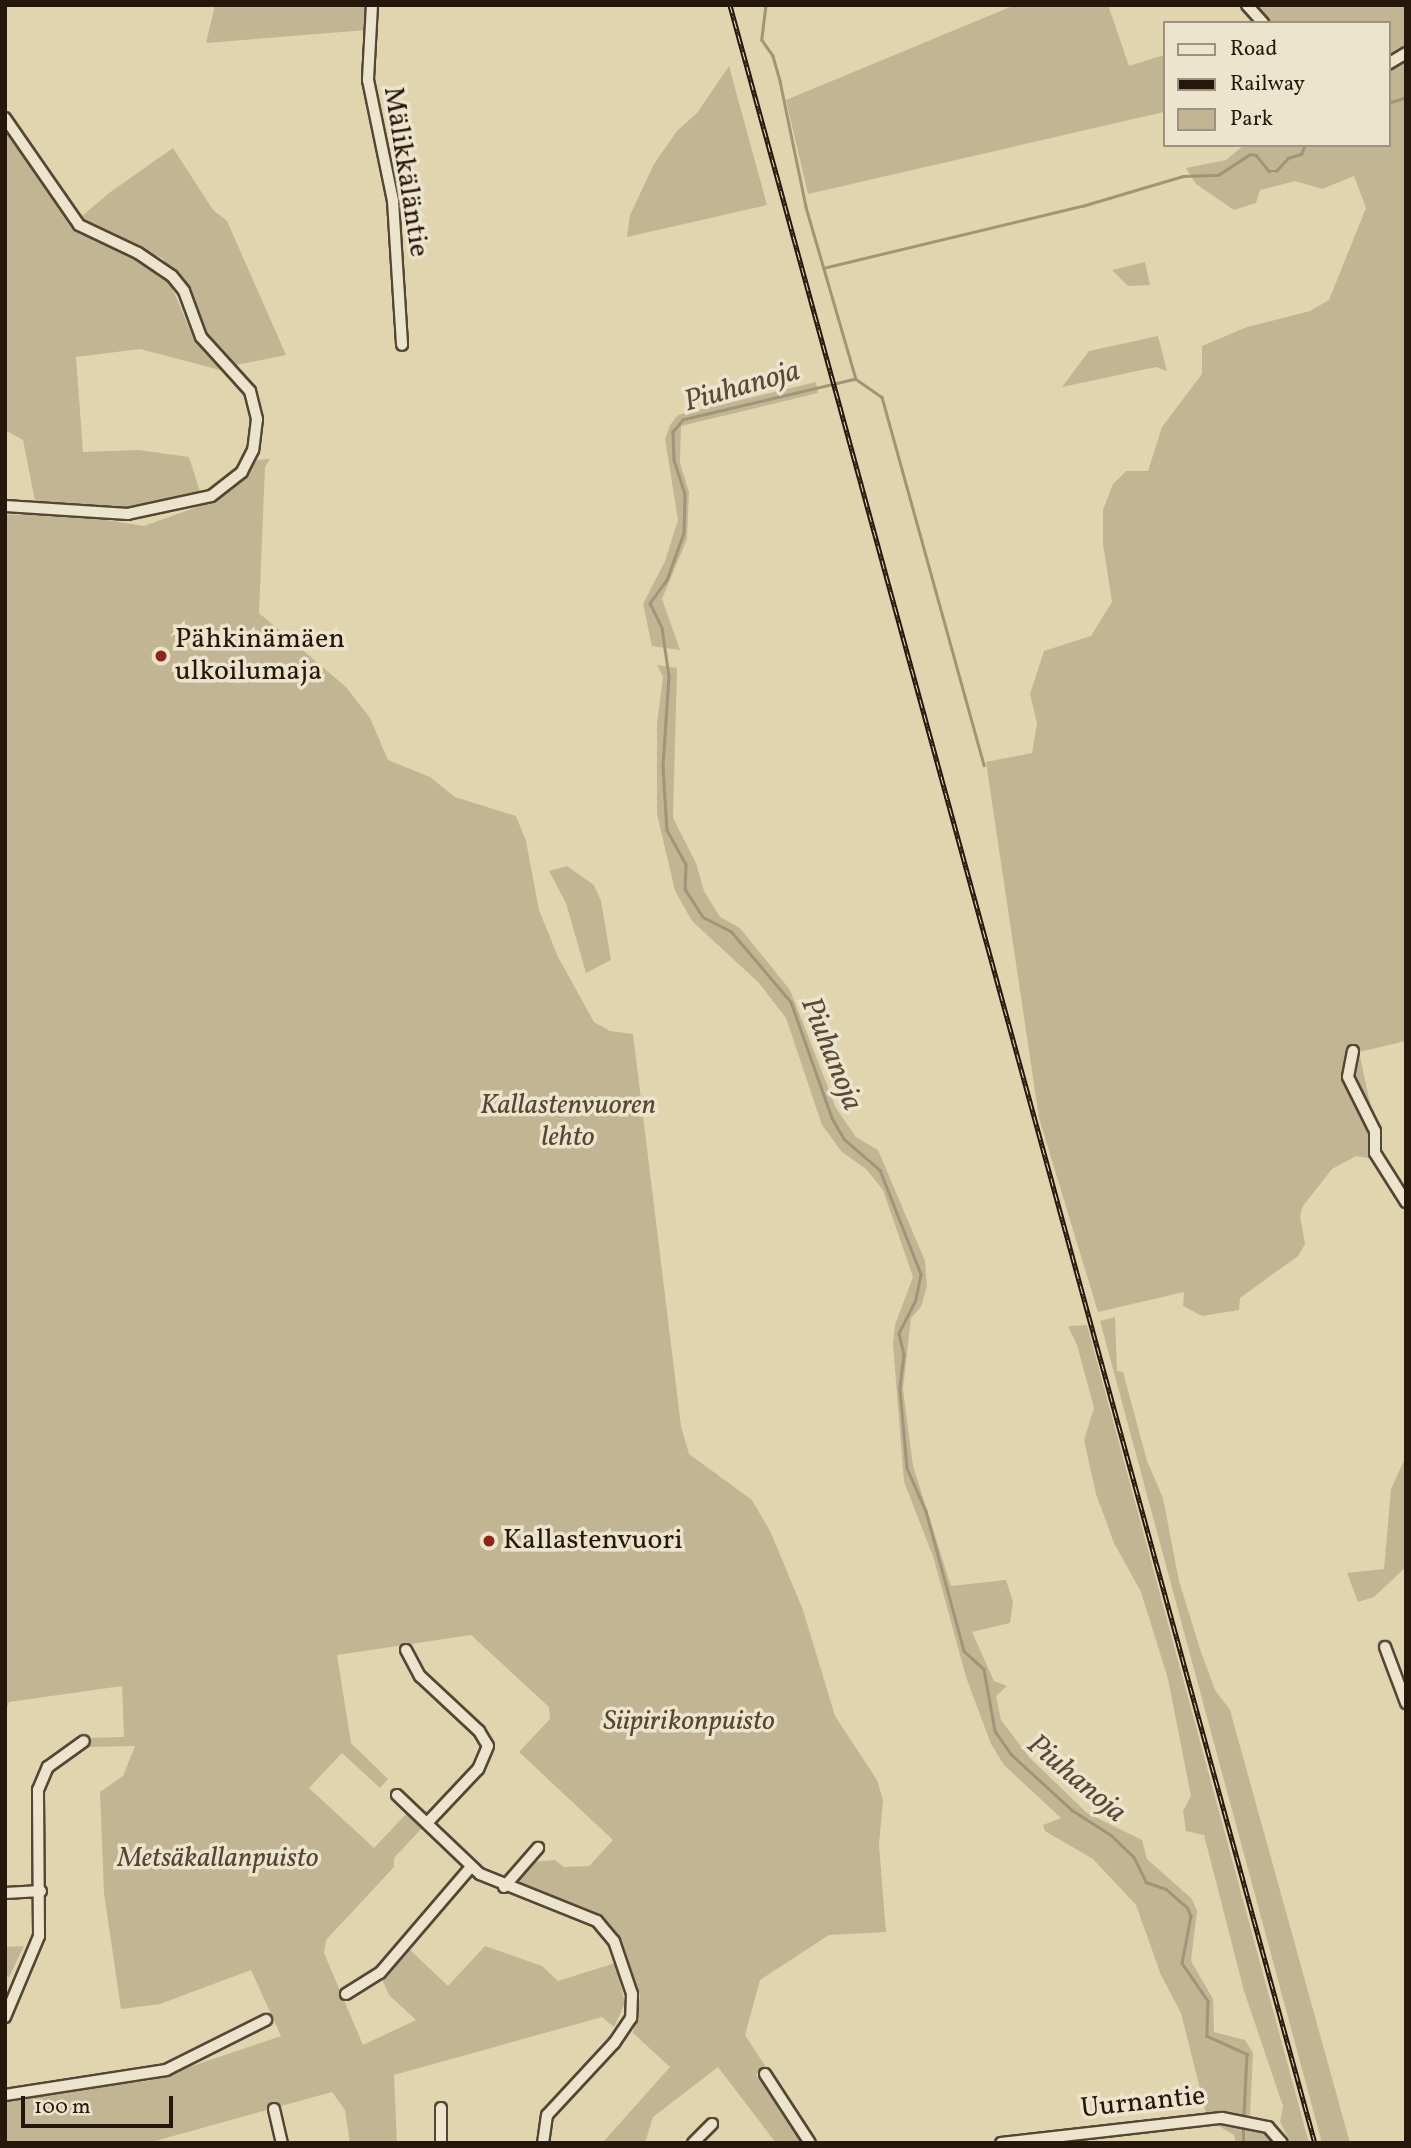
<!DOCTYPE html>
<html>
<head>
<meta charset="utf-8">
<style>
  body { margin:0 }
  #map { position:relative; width:1411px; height:2148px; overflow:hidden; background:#e1d5b0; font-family:Vollkorn,serif }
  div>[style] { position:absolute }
  .green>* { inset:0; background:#c1b594 }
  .stream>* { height:2.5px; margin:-1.25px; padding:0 1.25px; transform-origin:1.25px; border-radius:1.25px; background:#a19578 }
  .roads { filter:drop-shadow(2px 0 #544734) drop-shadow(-2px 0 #544734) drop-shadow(0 2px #544734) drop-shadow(0 -2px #544734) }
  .street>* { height:10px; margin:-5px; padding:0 5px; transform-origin:5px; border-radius:5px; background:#ece4cc }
  .rail>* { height:5px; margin-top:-2.5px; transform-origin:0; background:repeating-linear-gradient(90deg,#ece4cc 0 8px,#25180b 0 16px); box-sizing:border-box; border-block:2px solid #25180b }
  .dots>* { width:19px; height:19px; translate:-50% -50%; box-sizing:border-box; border:4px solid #ece4cc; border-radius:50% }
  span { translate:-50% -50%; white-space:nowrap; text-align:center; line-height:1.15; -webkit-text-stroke:7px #ece4cc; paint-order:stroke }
  .street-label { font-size:28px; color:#25180b }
  .poi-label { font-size:28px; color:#25180b }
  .left { translate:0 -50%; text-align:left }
  .park-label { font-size:28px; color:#544734; font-style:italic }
  .water-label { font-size:30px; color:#574a37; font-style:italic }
  .frame { position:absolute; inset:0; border:7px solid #25180b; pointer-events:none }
  .legend { position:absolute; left:1163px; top:21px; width:228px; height:126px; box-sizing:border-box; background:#ece4cc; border:2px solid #9c927f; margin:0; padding:9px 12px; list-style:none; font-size:21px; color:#25180b }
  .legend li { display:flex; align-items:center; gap:14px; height:35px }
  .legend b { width:35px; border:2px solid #9c927f }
  .scale { position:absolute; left:21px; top:2096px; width:152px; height:32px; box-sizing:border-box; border:4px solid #25180b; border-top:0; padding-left:9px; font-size:21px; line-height:24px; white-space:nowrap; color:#25180b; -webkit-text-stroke:5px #ece4cc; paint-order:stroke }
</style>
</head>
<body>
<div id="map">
  <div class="green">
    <i style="clip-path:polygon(215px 5px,366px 5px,367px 30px,206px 43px)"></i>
    <i style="clip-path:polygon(1015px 5px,1108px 5px,1129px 66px,1164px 55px,1164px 112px,808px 194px,786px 100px)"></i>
    <i style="clip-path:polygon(1256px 5px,1406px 5px,1406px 1041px,1359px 1052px,1374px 1121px,1368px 1158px,1356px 1156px,1332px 1169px,1303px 1206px,1300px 1216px,1305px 1244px,1298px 1256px,1240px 1298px,1239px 1310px,1202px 1316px,1183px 1306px,1184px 1292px,1098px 1312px,1039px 1118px,986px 762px,1032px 753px,1037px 723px,1030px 694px,1044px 651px,1091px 636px,1112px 602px,1103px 544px,1103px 510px,1113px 484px,1126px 471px,1148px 471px,1162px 427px,1202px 374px,1202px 346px,1247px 327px,1310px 311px,1329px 300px,1366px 208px,1354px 176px,1322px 189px,1295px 181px,1260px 190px,1256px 203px,1234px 210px,1196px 184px,1186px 168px,1226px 160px,1244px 145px,1388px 145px,1388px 23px,1261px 23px,1266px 20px)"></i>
    <i style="clip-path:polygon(729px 66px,767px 205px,627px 237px,630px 215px,654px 164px,677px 131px,697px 113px)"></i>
    <i style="clip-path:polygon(5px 127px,74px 226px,168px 278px,193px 337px,224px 371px,140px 349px,76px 357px,83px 452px,139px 450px,189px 457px,201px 495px,144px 508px,35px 501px,23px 440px,5px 430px)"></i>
    <i style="clip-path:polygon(173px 148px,213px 210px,227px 221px,286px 355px,231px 366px,210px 344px,186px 290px,162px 258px,82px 224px,81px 217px,109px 193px)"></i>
    <i style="clip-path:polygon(1145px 262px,1150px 285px,1128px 286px,1112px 270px)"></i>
    <i style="clip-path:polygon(1158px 336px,1167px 371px,1156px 367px,1062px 387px,1089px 351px)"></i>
    <i style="clip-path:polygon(816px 382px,818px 393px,681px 426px,680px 463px,689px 492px,687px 539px,662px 599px,680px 650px,652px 646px,643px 604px,665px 561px,678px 520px,665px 439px,670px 425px,678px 415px)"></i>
    <i style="clip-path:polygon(270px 459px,265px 467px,259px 613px,346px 687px,370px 718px,388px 760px,430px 777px,455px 797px,516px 816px,526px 841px,539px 910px,558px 957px,594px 1022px,610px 1031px,633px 1034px,681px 1426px,689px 1454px,752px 1500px,771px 1533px,803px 1610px,835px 1716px,877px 1780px,883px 1800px,879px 1845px,886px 1932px,829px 1935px,760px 1980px,745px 2035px,766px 2067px,756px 2075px,804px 2143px,776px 2143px,718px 2067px,653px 2117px,645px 2143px,604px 2141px,670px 2067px,633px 2033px,640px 1996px,621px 1939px,606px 1920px,513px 1884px,532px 1862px,555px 1860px,564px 1867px,589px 1866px,613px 1840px,519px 1752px,550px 1719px,549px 1707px,471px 1635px,337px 1655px,351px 1743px,388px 1779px,380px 1788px,342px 1753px,309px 1788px,374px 1848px,407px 1813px,423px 1827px,394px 1858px,394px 1867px,326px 1940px,324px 1953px,363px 2045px,416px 2020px,389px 1995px,381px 1976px,408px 1948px,448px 1986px,485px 1946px,542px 1966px,558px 1981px,615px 1963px,625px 2003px,614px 2027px,602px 2017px,394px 2075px,397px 2143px,350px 2143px,345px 2110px,332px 2092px,148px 2143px,5px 2143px,5px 2099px,148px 2081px,281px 2036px,251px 1970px,160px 2004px,121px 2009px,104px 1893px,100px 1792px,123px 1776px,135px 1746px,88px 1747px,88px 1738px,124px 1737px,122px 1686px,9px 1702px,5px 1712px,5px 515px,63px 513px,144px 526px,219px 499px,247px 476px,257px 460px)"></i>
    <i style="clip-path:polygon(657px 665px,677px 668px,673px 818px,696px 863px,704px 891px,720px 917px,740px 928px,790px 990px,836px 1108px,856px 1137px,878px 1150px,925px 1261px,927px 1286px,921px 1307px,911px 1318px,903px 1389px,913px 1466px,951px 1586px,1006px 1580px,1013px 1602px,1010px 1623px,972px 1632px,994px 1681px,1007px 1686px,996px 1696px,1001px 1720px,1029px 1757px,1087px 1813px,1142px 1840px,1147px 1859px,1192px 1899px,1197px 1911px,1191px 1961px,1213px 1999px,1214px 2032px,1245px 2040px,1253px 2053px,1250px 2117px,1206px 2113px,1181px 2013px,1161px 1975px,1136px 1905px,1093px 1859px,1045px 1831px,1043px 1825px,1061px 1818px,1004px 1765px,991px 1744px,966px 1677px,933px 1556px,904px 1482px,893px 1344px,895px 1325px,913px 1277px,883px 1190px,867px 1170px,842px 1152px,822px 1125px,786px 1018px,759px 983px,692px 921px,675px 891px,657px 814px,657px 723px,663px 677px)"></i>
    <i style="clip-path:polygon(567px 866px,594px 885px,601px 901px,611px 960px,586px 973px,566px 903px,549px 871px)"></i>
    <i style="clip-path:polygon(1115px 1317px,1117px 1371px,1123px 1372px,1147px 1461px,1163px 1498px,1179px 1581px,1201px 1652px,1215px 1690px,1230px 1710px,1350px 2143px,1322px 2143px,1100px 1321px)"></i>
    <i style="clip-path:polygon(1087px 1325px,1309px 2143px,1291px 2143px,1280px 2122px,1283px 2106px,1244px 1991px,1204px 1835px,1186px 1831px,1183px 1811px,1191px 1796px,1168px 1679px,1141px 1592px,1114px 1543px,1096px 1494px,1084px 1440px,1094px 1408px,1077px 1345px,1068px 1326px)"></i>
    <i style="clip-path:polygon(1406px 1456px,1406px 1567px,1374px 1597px,1358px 1602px,1347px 1573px,1384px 1569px,1391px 1489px)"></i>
    <i style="clip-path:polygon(24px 1946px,9px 1977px,5px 1976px,5px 1947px)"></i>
    <i style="clip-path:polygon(1217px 2125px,1259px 2130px,1276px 2143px,1236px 2143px,1234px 2135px)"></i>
  </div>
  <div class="stream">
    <i style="left:766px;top:5px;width:35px;rotate:97deg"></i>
    <i style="left:762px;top:40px;width:19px;rotate:55deg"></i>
    <i style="left:773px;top:56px;width:26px;rotate:74deg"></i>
    <i style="left:780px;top:81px;width:129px;rotate:78.3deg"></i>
    <i style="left:806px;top:207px;width:179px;rotate:73.8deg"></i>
    <i style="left:856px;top:379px;width:178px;rotate:166.7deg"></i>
    <i style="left:683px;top:420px;width:16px;rotate:130deg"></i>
    <i style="left:673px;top:432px;width:28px;rotate:88deg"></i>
    <i style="left:674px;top:460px;width:35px;rotate:72deg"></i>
    <i style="left:685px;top:493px;width:40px;rotate:91.4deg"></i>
    <i style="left:684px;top:533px;width:50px;rotate:109.9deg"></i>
    <i style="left:667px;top:580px;width:29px;rotate:126deg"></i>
    <i style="left:650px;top:603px;width:28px;rotate:64deg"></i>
    <i style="left:662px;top:628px;width:49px;rotate:81.7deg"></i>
    <i style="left:669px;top:676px;width:91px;rotate:93.8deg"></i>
    <i style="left:663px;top:767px;width:63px;rotate:86.4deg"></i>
    <i style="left:667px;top:830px;width:39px;rotate:61deg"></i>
    <i style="left:686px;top:864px;width:25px;rotate:92deg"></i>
    <i style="left:685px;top:889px;width:33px;rotate:57deg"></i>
    <i style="left:703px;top:917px;width:31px;rotate:27deg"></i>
    <i style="left:731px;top:931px;width:93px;rotate:49.8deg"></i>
    <i style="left:791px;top:1002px;width:123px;rotate:70.5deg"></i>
    <i style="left:832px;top:1118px;width:24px;rotate:60deg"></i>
    <i style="left:844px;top:1139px;width:48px;rotate:40.7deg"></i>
    <i style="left:880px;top:1170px;width:112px;rotate:68.5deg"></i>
    <i style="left:921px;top:1274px;width:26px;rotate:101deg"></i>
    <i style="left:916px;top:1300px;width:37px;rotate:117deg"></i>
    <i style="left:899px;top:1333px;width:22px;rotate:77deg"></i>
    <i style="left:904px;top:1354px;width:35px;rotate:97deg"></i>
    <i style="left:900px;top:1389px;width:79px;rotate:84.9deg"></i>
    <i style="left:907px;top:1468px;width:47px;rotate:66.2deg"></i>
    <i style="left:926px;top:1511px;width:145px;rotate:74.8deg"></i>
    <i style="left:964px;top:1651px;width:27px;rotate:42deg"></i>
    <i style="left:984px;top:1669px;width:63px;rotate:79.9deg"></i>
    <i style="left:995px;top:1731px;width:28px;rotate:55deg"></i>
    <i style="left:1011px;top:1754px;width:83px;rotate:42.6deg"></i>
    <i style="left:1072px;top:1810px;width:46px;rotate:32.7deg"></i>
    <i style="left:1111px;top:1835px;width:32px;rotate:44deg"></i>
    <i style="left:1134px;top:1857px;width:28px;rotate:64deg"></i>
    <i style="left:1146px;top:1882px;width:21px;rotate:19deg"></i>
    <i style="left:1166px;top:1889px;width:28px;rotate:41deg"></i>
    <i style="left:1187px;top:1907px;width:10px;rotate:66deg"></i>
    <i style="left:1191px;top:1916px;width:48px;rotate:100.8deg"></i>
    <i style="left:1182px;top:1963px;width:46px;rotate:55.6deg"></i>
    <i style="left:1208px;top:2001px;width:35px;rotate:92deg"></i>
    <i style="left:1207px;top:2036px;width:44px;rotate:24.2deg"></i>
    <i style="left:1247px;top:2054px;width:61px;rotate:92.8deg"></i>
    <i style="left:1388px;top:103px;width:19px;rotate:-18deg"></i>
    <i style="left:823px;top:268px;width:266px;rotate:-13.5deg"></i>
    <i style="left:1082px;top:206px;width:105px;rotate:-16.5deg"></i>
    <i style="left:1183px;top:176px;width:35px;rotate:-2deg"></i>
    <i style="left:1218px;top:175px;width:38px;rotate:-33deg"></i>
    <i style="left:1250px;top:154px;width:6px;rotate:9deg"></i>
    <i style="left:1256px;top:155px;width:21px;rotate:51deg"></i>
    <i style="left:1269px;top:171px;width:7px"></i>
    <i style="left:1276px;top:171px;width:18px;rotate:-47deg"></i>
    <i style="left:1288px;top:158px;width:14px;rotate:-17deg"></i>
    <i style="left:1301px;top:154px;width:10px;rotate:-66deg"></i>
    <i style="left:856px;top:379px;width:32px;rotate:35deg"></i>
    <i style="left:882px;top:397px;width:382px;rotate:74.5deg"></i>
    <i style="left:1243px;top:2143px;width:14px;rotate:-90deg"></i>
  </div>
  <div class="roads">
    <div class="street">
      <i style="left:372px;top:5px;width:75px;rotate:93.1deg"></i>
      <i style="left:368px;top:80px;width:124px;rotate:78.3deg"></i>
      <i style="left:393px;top:201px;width:144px;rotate:86.4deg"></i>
      <i style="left:1247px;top:5px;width:24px;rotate:48deg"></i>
      <i style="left:1388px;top:64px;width:21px;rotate:-31deg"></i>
      <i style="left:5px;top:118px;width:130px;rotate:55.3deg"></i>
      <i style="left:79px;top:225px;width:65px;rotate:25.4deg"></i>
      <i style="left:138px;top:253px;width:41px;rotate:34.1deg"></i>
      <i style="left:172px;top:276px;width:19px;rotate:51deg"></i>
      <i style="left:184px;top:291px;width:49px;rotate:69.7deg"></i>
      <i style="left:201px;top:337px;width:73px;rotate:47.8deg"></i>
      <i style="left:250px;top:391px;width:29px;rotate:76deg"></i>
      <i style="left:257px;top:419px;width:31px;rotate:97deg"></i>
      <i style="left:253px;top:450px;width:25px;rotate:117deg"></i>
      <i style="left:242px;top:472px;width:39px;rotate:142deg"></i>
      <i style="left:211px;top:496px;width:85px;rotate:167.8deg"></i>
      <i style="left:128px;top:514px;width:123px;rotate:-176.3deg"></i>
      <i style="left:1353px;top:1051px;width:26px;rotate:101deg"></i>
      <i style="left:1348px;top:1077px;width:60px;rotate:63.4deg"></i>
      <i style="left:1375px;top:1131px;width:22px;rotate:90deg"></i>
      <i style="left:1375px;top:1153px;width:58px;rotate:57.7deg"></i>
      <i style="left:1385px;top:1647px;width:60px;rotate:69.4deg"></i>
      <i style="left:406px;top:1650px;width:30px;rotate:62deg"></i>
      <i style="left:420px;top:1676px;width:81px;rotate:43deg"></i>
      <i style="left:479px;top:1731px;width:17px;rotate:59deg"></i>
      <i style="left:488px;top:1746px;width:25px;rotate:113deg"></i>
      <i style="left:478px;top:1769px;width:73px;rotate:133.3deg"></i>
      <i style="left:397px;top:1795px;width:115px;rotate:43.6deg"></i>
      <i style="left:480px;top:1874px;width:126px;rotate:21.9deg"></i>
      <i style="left:597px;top:1921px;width:26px;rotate:50deg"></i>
      <i style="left:614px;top:1941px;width:56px;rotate:71.2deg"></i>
      <i style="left:632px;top:1994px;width:24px;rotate:92deg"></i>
      <i style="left:631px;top:2018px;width:30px;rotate:124deg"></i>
      <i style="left:614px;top:2043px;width:98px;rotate:132.9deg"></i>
      <i style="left:547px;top:2115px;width:28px;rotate:98deg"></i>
      <i style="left:504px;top:1887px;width:52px;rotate:-48.9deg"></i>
      <i style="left:5px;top:1893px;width:36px;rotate:-3deg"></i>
      <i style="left:346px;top:1994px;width:40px;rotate:-32deg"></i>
      <i style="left:380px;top:1973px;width:140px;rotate:-49.4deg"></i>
      <i style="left:5px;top:2017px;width:88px;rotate:-67.2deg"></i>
      <i style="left:39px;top:1936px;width:146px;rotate:-90.4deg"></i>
      <i style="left:38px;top:1790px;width:25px;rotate:-67deg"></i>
      <i style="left:48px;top:1767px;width:44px;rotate:-35.8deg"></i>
      <i style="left:765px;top:2074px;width:82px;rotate:56.9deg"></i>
      <i style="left:5px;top:2095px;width:163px;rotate:-8.8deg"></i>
      <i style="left:166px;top:2070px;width:112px;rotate:-26.6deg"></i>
      <i style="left:441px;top:2108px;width:35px;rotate:90deg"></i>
      <i style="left:274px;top:2109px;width:35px;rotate:77deg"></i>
      <i style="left:693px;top:2143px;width:27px;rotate:-45deg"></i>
      <i style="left:1001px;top:2143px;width:222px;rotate:-6.5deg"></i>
      <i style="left:1222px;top:2118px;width:47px;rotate:11.1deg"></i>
      <i style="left:1268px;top:2127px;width:21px;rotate:49deg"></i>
    </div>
  </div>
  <div class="rail">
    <i style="left:730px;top:5px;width:2217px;rotate:74.7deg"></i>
  </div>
  <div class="dots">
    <i style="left:161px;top:656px;background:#8f2418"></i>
    <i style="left:489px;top:1541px;background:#8f2418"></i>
  </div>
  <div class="street-label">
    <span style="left:405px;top:172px;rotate:81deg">Mälikkäläntie</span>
    <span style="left:1143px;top:2103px;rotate:-6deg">Uurnantie</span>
  </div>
  <div class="poi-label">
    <span class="left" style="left:175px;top:656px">Pähkinämäen<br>ulkoilumaja</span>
    <span class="left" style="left:503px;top:1541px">Kallastenvuori</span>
  </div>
  <div class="park-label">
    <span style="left:568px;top:1122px">Kallastenvuoren<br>lehto</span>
    <span style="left:689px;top:1722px">Siipirikonpuisto</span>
    <span style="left:218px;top:1859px">Metsäkallanpuisto</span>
  </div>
  <div class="water-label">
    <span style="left:742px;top:387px;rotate:-16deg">Piuhanoja</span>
    <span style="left:831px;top:1054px;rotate:68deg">Piuhanoja</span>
    <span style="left:1076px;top:1779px;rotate:40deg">Piuhanoja</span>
  </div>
  <div class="frame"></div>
  <ul class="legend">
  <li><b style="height:9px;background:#ece4cc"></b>Road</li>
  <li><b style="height:9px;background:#25180b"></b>Railway</li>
  <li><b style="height:19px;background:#c1b594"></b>Park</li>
  </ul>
  <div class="scale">100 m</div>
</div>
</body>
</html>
